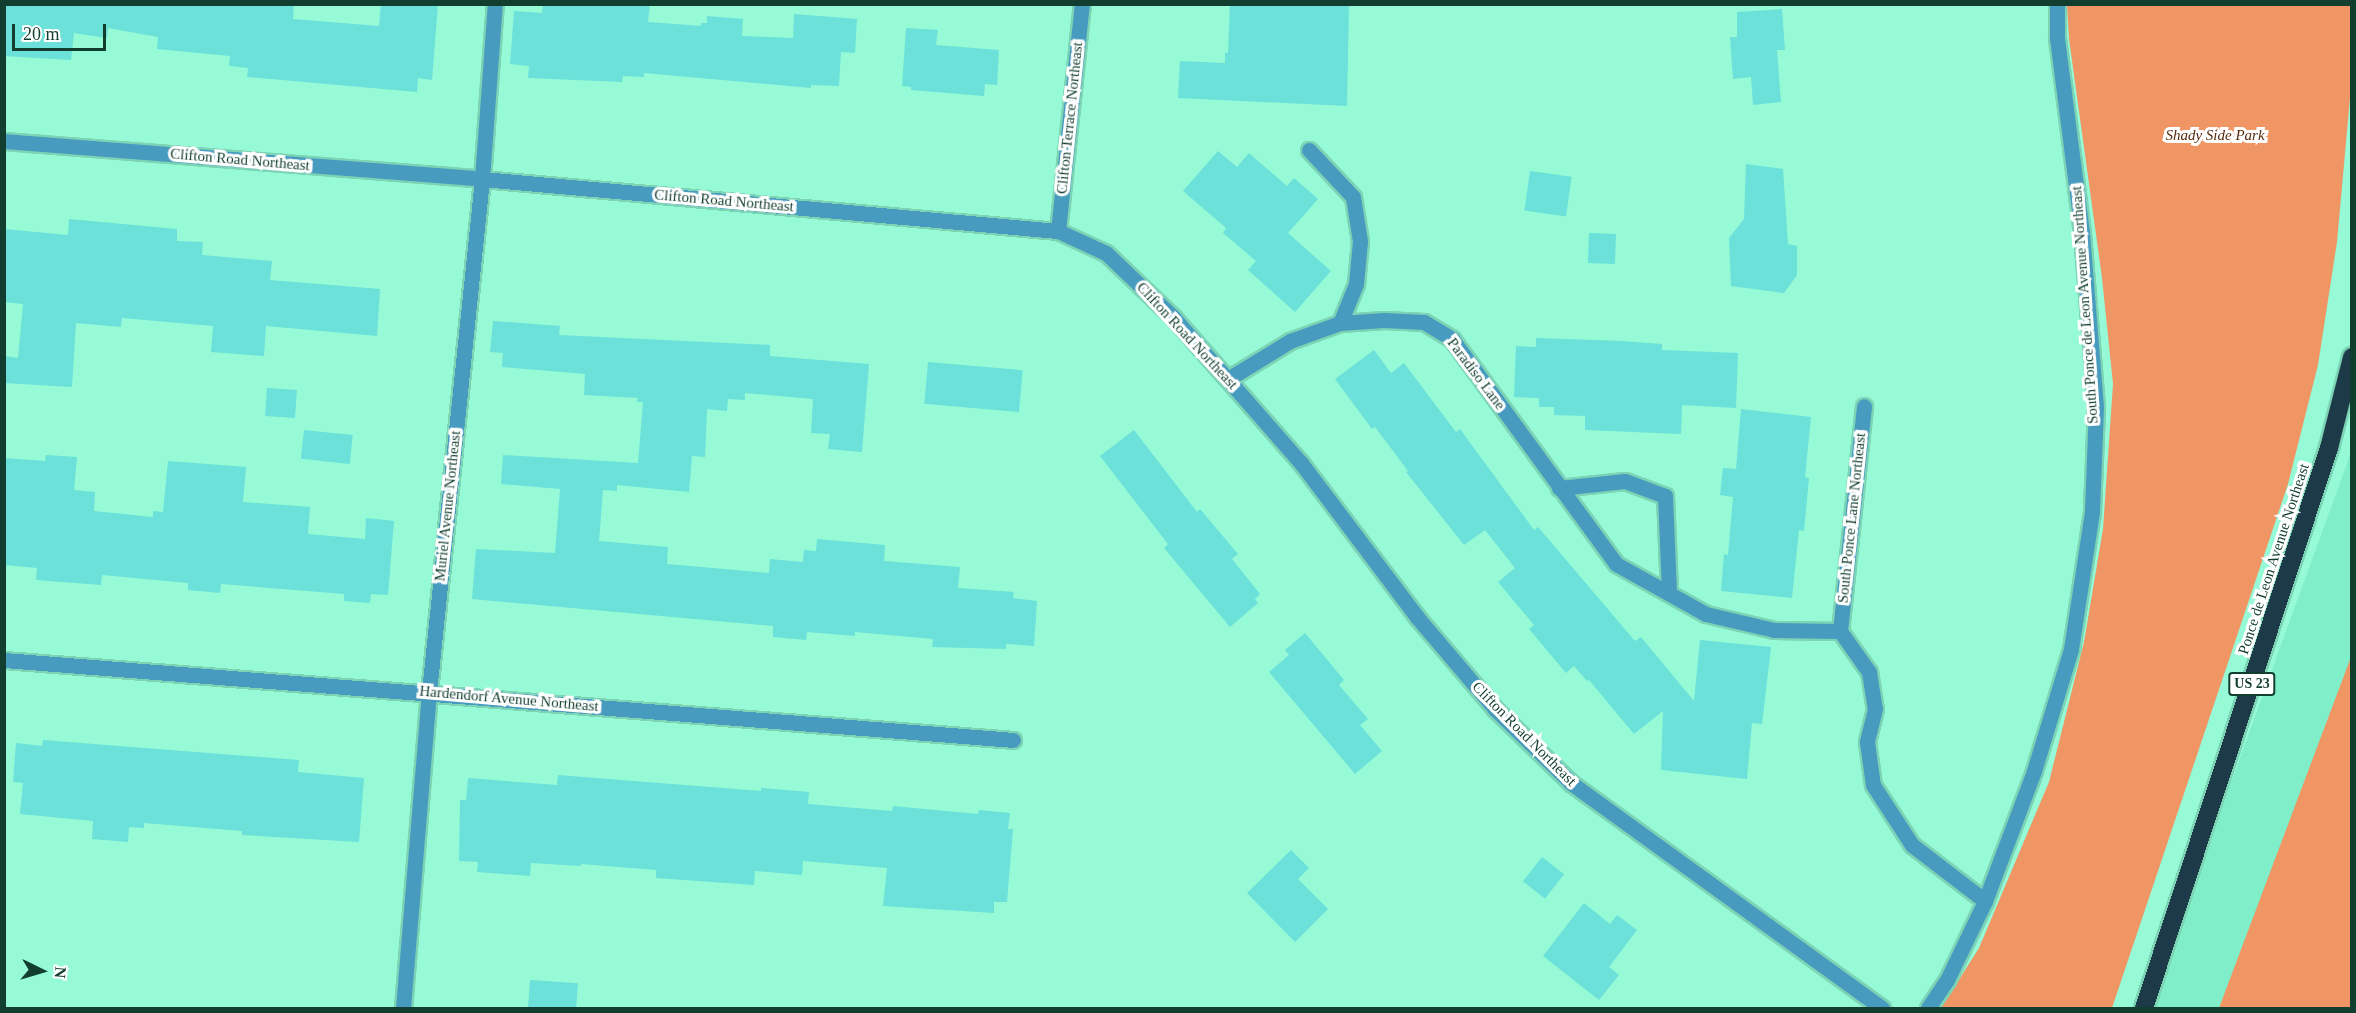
<!DOCTYPE html>
<html>
<head>
<meta charset="utf-8">
<style>
  body { margin:0 }
  #map { position:relative; width:2356px; height:1013px; overflow:hidden; background:#96fad6; font-family:"Times New Roman",serif }
  div>[style] { position:absolute }
  .built>* { inset:0; background:#80eec9 }
  .green>* { inset:0; background:#ef9664 }
  .building>* { inset:0; background:#6be1d9; transform-origin:0 0 }
  .roads { filter:drop-shadow(2px 0 #7cd4b5) drop-shadow(-2px 0 #7cd4b5) drop-shadow(0 2px #7cd4b5) drop-shadow(0 -2px #7cd4b5) }
  .minor>* { height:15px; margin:-7.5px; padding:0 7.5px; transform-origin:7.5px; border-radius:7.5px; background:#479bbf }
  .highway>* { height:18px; margin:-9px; padding:0 9px; transform-origin:9px; border-radius:9px; background:#1c3a48 }
  span { translate:-50% -50%; white-space:nowrap; text-align:center; line-height:1.15; -webkit-text-stroke:6px #fff; paint-order:stroke }
  .shield-label span { padding:2px 4px; background:#fff; border:2px solid; border-radius:4px; -webkit-text-stroke-width:0 }
  .shield-label { font-size:14px; color:#123e30; font-weight:700 }
  .street-label { font-size:15px; color:#123e30 }
  .park-label { font-size:15px; color:#552a0f; font-style:italic }
  .frame { position:absolute; inset:0; border:6px solid #123e30; pointer-events:none }
  .north { position:absolute; left:12px; top:941px; width:60px; height:60px; -webkit-text-stroke:4px #fff; paint-order:stroke; rotate:95deg; font-size:16px; font-weight:700; line-height:24px; text-align:center; color:#123e30 }
  .north::after { content:''; display:block; margin:auto; width:21px; height:27px; background:#123e30; clip-path:polygon(50% 0,100% 100%,50% 72%,0 100%) }
  .scale { position:absolute; left:12px; top:24px; width:94px; height:27px; box-sizing:border-box; border:3px solid #123e30; border-top:0; padding-left:8px; font-size:18px; line-height:21px; white-space:nowrap; color:#123e30; -webkit-text-stroke:4px #fff; paint-order:stroke }
</style>
</head>
<body>
<div id="map">
  <div class="built">
    <i style="clip-path:polygon(2351px 449px,2351px 1008px,2149px 1008px,2349px 458px)"></i>
  </div>
  <div class="green">
    <i style="clip-path:polygon(2067px 5px,2351px 5px,2351px 87px,2337px 242px,2318px 365px,2288px 484px,2112px 1008px,1941px 1008px,1979px 948px,2049px 782px,2084px 642px,2103px 529px,2113px 384px,2102px 278px,2069px 39px)"></i>
    <i style="clip-path:polygon(2351px 657px,2351px 1008px,2219px 1008px)"></i>
  </div>
  <div class="building">
    <i style="clip-path:polygon(4px 4px,294px 4px,293px 19px,379px 26px,381px 4px,438px 4px,432px 80px,418px 78px,417px 92px,247px 77px,248px 68px,229px 66px,230px 56px,157px 49px,158px 37px,108px 28px,107px 38px,74px 33px,71px 60px,4px 56px)"></i>
    <i style="clip-path:polygon(543px 4px,650px 4px,648px 22px,701px 26px,701px 23px,707px 23px,707px 16px,743px 19px,742px 36px,793px 38px,794px 14px,857px 19px,855px 53px,841px 52px,839px 86px,811px 85px,811px 88px,644px 73px,644px 77px,623px 76px,622px 82px,528px 78px,529px 66px,510px 64px,514px 11px,542px 13px)"></i>
    <i style="clip-path:polygon(1230px 4px,1349px 4px,1347px 106px,1178px 98px,1180px 61px,1225px 63px,1225px 53px,1228px 53px)"></i>
    <i style="clip-path:polygon(1782px 9px,1785px 50px,1777px 50px,1781px 102px,1753px 105px,1751px 77px,1733px 79px,1730px 37px,1737px 37px,1737px 12px)"></i>
    <i style="clip-path:polygon(906px 28px,938px 30px,936px 45px,999px 50px,997px 85px,985px 84px,984px 96px,911px 90px,911px 87px,902px 86px)"></i>
    <i style="clip-path:polygon(1218px 151px,1237px 167px,1249px 153px,1287px 186px,1294px 178px,1318px 199px,1288px 233px,1331px 271px,1295px 312px,1248px 270px,1256px 261px,1223px 233px,1226px 228px,1183px 191px)"></i>
    <i style="clip-path:polygon(1746px 164px,1783px 169px,1788px 244px,1797px 246px,1797px 275px,1784px 293px,1731px 286px,1729px 238px,1744px 219px)"></i>
    <i style="left:1530px;top:171px;width:42px;height:40px;rotate:8deg"></i>
    <i style="clip-path:polygon(69px 219px,177px 229px,177px 241px,203px 242px,202px 255px,272px 261px,270px 280px,380px 289px,377px 336px,266px 326px,264px 356px,211px 352px,213px 326px,122px 318px,121px 327px,76px 323px,72px 387px,4px 383px,4px 356px,18px 358px,23px 304px,4px 302px,4px 229px,68px 235px)"></i>
    <i style="left:1589px;top:233px;width:27px;height:30px;rotate:2deg"></i>
    <i style="clip-path:polygon(493px 321px,560px 326px,559px 335px,770px 345px,770px 356px,869px 364px,862px 452px,828px 449px,830px 434px,811px 433px,813px 399px,745px 393px,745px 400px,728px 399px,727px 411px,707px 409px,705px 457px,692px 456px,689px 492px,617px 485px,617px 491px,603px 490px,599px 541px,668px 547px,667px 564px,769px 573px,770px 559px,803px 562px,804px 550px,816px 551px,817px 539px,885px 545px,884px 561px,960px 567px,958px 588px,1014px 592px,1013px 598px,1037px 601px,1034px 646px,1006px 644px,1006px 649px,932px 647px,933px 639px,855px 632px,855px 636px,807px 632px,806px 640px,773px 637px,773px 626px,472px 599px,476px 549px,555px 553px,560px 489px,501px 484px,503px 455px,638px 463px,643px 402px,637px 402px,638px 398px,584px 395px,585px 374px,502px 367px,503px 353px,490px 352px)"></i>
    <i style="clip-path:polygon(1536px 338px,1621px 341px,1662px 344px,1662px 350px,1738px 353px,1736px 408px,1682px 405px,1681px 434px,1585px 430px,1585px 416px,1554px 415px,1554px 407px,1539px 407px,1539px 398px,1514px 397px,1516px 346px,1536px 347px)"></i>
    <i style="clip-path:polygon(1374px 350px,1391px 373px,1404px 363px,1456px 432px,1460px 429px,1534px 530px,1538px 527px,1635px 641px,1641px 637px,1694px 701px,1700px 640px,1771px 647px,1762px 724px,1752px 723px,1747px 779px,1661px 770px,1663px 711px,1634px 734px,1589px 680px,1587px 681px,1574px 666px,1566px 673px,1529px 629px,1534px 625px,1498px 582px,1515px 568px,1485px 530px,1464px 545px,1406px 472px,1408px 471px,1375px 427px,1372px 429px,1335px 379px)"></i>
    <i style="left:928px;top:362px;width:95px;height:42px;rotate:5deg"></i>
    <i style="left:267px;top:388px;width:30px;height:28px;rotate:4deg"></i>
    <i style="clip-path:polygon(1741px 409px,1811px 417px,1805px 477px,1809px 478px,1804px 531px,1799px 530px,1792px 598px,1721px 591px,1724px 554px,1728px 555px,1733px 497px,1720px 495px,1723px 468px,1736px 469px)"></i>
    <i style="left:304px;top:430px;width:49px;height:29px;rotate:6deg"></i>
    <i style="clip-path:polygon(1134px 430px,1197px 512px,1200px 509px,1238px 554px,1232px 559px,1260px 594px,1255px 599px,1258px 603px,1230px 627px,1164px 548px,1168px 544px,1100px 456px)"></i>
    <i style="clip-path:polygon(46px 455px,77px 457px,74px 490px,95px 492px,94px 511px,153px 517px,153px 511px,163px 512px,168px 461px,246px 467px,243px 502px,310px 507px,308px 534px,365px 539px,366px 518px,394px 521px,388px 595px,371px 594px,370px 603px,344px 601px,344px 594px,221px 584px,220px 593px,188px 590px,188px 583px,102px 575px,101px 585px,36px 580px,37px 568px,4px 565px,4px 458px,45px 461px)"></i>
    <i style="clip-path:polygon(1305px 633px,1344px 680px,1339px 685px,1368px 719px,1360px 725px,1382px 751px,1355px 774px,1269px 672px,1289px 655px,1285px 650px)"></i>
    <i style="clip-path:polygon(43px 740px,299px 760px,298px 772px,364px 778px,359px 842px,242px 835px,242px 831px,144px 823px,144px 828px,129px 827px,128px 842px,92px 839px,93px 821px,20px 814px,23px 783px,13px 782px,16px 743px,42px 746px)"></i>
    <i style="clip-path:polygon(558px 775px,761px 791px,761px 788px,809px 792px,808px 804px,892px 811px,893px 806px,978px 814px,979px 810px,1010px 813px,1008px 829px,1013px 829px,1007px 902px,994px 902px,994px 913px,883px 906px,887px 868px,803px 861px,802px 875px,755px 871px,754px 885px,656px 878px,656px 870px,581px 864px,581px 866px,531px 863px,530px 876px,477px 872px,478px 862px,459px 861px,460px 800px,466px 800px,468px 778px,557px 785px)"></i>
    <i style="clip-path:polygon(1291px 850px,1309px 868px,1298px 879px,1328px 909px,1295px 942px,1247px 893px)"></i>
    <i style="left:1542px;top:857px;width:28px;height:31px;rotate:38deg"></i>
    <i style="clip-path:polygon(1584px 903px,1610px 924px,1617px 915px,1637px 930px,1609px 967px,1619px 975px,1599px 1000px,1543px 956px)"></i>
    <i style="left:530px;top:980px;width:48px;height:28px;rotate:4deg"></i>
  </div>
  <div class="roads">
    <div class="minor">
      <i style="left:4px;top:141px;width:480px;rotate:4.5deg"></i>
      <i style="left:482px;top:179px;width:578px;rotate:5.16deg"></i>
      <i style="left:1058px;top:231px;width:53px;rotate:24.6deg"></i>
      <i style="left:1106px;top:253px;width:94px;rotate:43.7deg"></i>
      <i style="left:1174px;top:318px;width:193px;rotate:48.8deg"></i>
      <i style="left:1301px;top:463px;width:193px;rotate:53deg"></i>
      <i style="left:1417px;top:617px;width:121px;rotate:49.7deg"></i>
      <i style="left:1495px;top:709px;width:106px;rotate:44.2deg"></i>
      <i style="left:1571px;top:783px;width:384px;rotate:35.9deg"></i>
      <i style="left:1309px;top:150px;width:64px;rotate:46.9deg"></i>
      <i style="left:1353px;top:197px;width:45px;rotate:81deg"></i>
      <i style="left:1360px;top:241px;width:43px;rotate:95.3deg"></i>
      <i style="left:1356px;top:284px;width:42px;rotate:112.3deg"></i>
      <i style="left:1058px;top:231px;width:228px;rotate:-84deg"></i>
      <i style="left:1228px;top:379px;width:73px;rotate:-31.5deg"></i>
      <i style="left:1290px;top:341px;width:53px;rotate:-19.8deg"></i>
      <i style="left:1340px;top:323px;width:44px;rotate:-3.9deg"></i>
      <i style="left:1384px;top:320px;width:40px;rotate:2.9deg"></i>
      <i style="left:1424px;top:322px;width:33px;rotate:31deg"></i>
      <i style="left:1452px;top:339px;width:278px;rotate:53.9deg"></i>
      <i style="left:1616px;top:564px;width:103px;rotate:29.1deg"></i>
      <i style="left:1706px;top:614px;width:70px;rotate:13.2deg"></i>
      <i style="left:1774px;top:630px;width:66px;rotate:0.9deg"></i>
      <i style="left:1840px;top:631px;width:50px;rotate:54.7deg"></i>
      <i style="left:1869px;top:672px;width:37px;rotate:81deg"></i>
      <i style="left:1875px;top:709px;width:34px;rotate:104deg"></i>
      <i style="left:1867px;top:742px;width:43px;rotate:82.1deg"></i>
      <i style="left:1873px;top:785px;width:72px;rotate:57deg"></i>
      <i style="left:1912px;top:845px;width:92px;rotate:37.5deg"></i>
      <i style="left:1559px;top:488px;width:66px;rotate:-6.1deg"></i>
      <i style="left:1625px;top:481px;width:43px;rotate:20.6deg"></i>
      <i style="left:1665px;top:496px;width:96px;rotate:87.6deg"></i>
      <i style="left:1840px;top:631px;width:226px;rotate:-83.9deg"></i>
      <i style="left:4px;top:660px;width:1012px;rotate:4.53deg"></i>
      <i style="left:403px;top:1008px;width:317px;rotate:-85.3deg"></i>
      <i style="left:429px;top:692px;width:516px;rotate:-84.1deg"></i>
      <i style="left:482px;top:179px;width:175px;rotate:-85.8deg"></i>
      <i style="left:1928px;top:1008px;width:34px;rotate:-56deg"></i>
      <i style="left:1947px;top:980px;width:88px;rotate:-64.3deg"></i>
      <i style="left:1985px;top:901px;width:139px;rotate:-69.3deg"></i>
      <i style="left:2034px;top:771px;width:127px;rotate:-73.1deg"></i>
      <i style="left:2071px;top:649px;width:140px;rotate:-81.3deg"></i>
      <i style="left:2092px;top:511px;width:104px;rotate:-87.8deg"></i>
      <i style="left:2096px;top:407px;width:175px;rotate:-94.6deg"></i>
      <i style="left:2082px;top:233px;width:198px;rotate:-97.3deg"></i>
      <i style="left:2057px;top:37px;width:33px;rotate:-90deg"></i>
    </div>
    <div class="highway">
      <i style="left:2144px;top:1008px;width:590px;rotate:-71.72deg"></i>
      <i style="left:2329px;top:448px;width:94px;rotate:-75.8deg"></i>
    </div>
  </div>
  <div class="shield-label">
    <span style="left:2252px;top:684px">US 23</span>
  </div>
  <div class="street-label">
    <span style="left:1070px;top:118px;rotate:-84deg">Clifton Terrace Northeast</span>
    <span style="left:240px;top:160px;rotate:5deg">Clifton Road Northeast</span>
    <span style="left:724px;top:201px;rotate:5deg">Clifton Road Northeast</span>
    <span style="left:2085px;top:305px;rotate:-94deg">South Ponce de Leon Avenue Northeast</span>
    <span style="left:1187px;top:336px;rotate:47deg">Clifton Road Northeast</span>
    <span style="left:1476px;top:374px;rotate:53deg">Paradiso Lane</span>
    <span style="left:448px;top:506px;rotate:-84deg">Muriel Avenue Northeast</span>
    <span style="left:1852px;top:518px;rotate:-84deg">South Ponce Lane Northeast</span>
    <span style="left:2274px;top:559px;rotate:-72deg">Ponce de Leon Avenue Northeast</span>
    <span style="left:509px;top:699px;rotate:5deg">Hardendorf Avenue Northeast</span>
    <span style="left:1524px;top:734px;rotate:45deg">Clifton Road Northeast</span>
  </div>
  <div class="park-label">
    <span style="left:2215px;top:136px">Shady Side Park</span>
  </div>
  <div class="frame"></div>
  <div class="north">N</div>
  <div class="scale">20 m</div>
</div>
</body>
</html>
